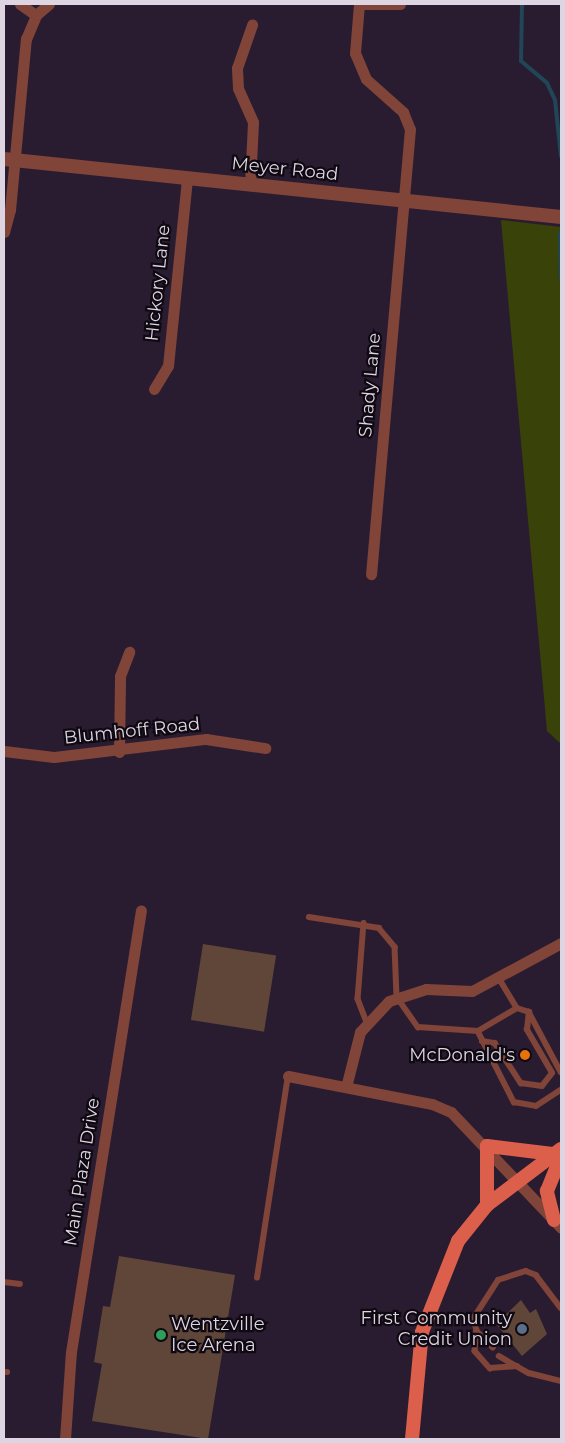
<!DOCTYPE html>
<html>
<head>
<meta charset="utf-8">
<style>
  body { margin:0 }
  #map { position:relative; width:565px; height:1443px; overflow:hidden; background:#2a1c30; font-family:Montserrat,sans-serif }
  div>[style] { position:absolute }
  .green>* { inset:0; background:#394208 }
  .stream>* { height:4px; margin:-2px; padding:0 2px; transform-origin:2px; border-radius:2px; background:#204657 }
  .building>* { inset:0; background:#5f4638; transform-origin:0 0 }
  .service>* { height:5.5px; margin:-2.75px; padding:0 2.75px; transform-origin:2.75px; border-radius:2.75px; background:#804439 }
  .minor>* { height:11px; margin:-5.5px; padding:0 5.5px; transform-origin:5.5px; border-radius:5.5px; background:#804439 }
  .tertiary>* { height:14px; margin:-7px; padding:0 7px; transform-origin:7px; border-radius:7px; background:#804439 }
  .primary>* { height:14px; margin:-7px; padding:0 7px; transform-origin:7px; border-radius:7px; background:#dc5f4b }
  .dots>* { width:14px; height:14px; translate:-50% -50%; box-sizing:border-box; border:2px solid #0f0912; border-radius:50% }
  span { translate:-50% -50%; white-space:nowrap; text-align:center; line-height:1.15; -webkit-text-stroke:4.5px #0f0912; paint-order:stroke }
  .street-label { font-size:18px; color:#ded5e3 }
  .poi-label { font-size:18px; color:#ded5e3 }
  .right { translate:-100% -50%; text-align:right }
  .left { translate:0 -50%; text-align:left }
  .frame { position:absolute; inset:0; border:5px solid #ded5e3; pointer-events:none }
</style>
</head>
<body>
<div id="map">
  <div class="green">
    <i style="clip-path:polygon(501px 220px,561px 227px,561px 744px,547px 731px)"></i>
  </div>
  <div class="stream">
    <i style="left:522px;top:4px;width:57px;rotate:91deg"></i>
    <i style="left:521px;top:61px;width:34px;rotate:40deg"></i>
    <i style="left:547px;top:83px;width:19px;rotate:65deg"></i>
    <i style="left:555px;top:100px;width:56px;rotate:83.9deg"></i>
    <i style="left:560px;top:233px;width:46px;rotate:88.8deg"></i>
  </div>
  <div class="building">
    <i style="left:203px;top:944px;width:74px;height:77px;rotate:9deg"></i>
    <i style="clip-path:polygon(119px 1256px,235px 1275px,208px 1439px,92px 1421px,102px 1364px,94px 1362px,103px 1306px,110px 1307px)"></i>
    <i style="clip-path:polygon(521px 1300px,530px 1313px,536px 1309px,547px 1334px,522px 1356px,496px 1324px)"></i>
  </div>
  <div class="service">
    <i style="left:309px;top:917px;width:71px;rotate:8.9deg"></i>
    <i style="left:379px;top:928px;width:25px;rotate:50deg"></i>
    <i style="left:395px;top:947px;width:50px;rotate:87.7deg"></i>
    <i style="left:397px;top:997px;width:37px;rotate:55deg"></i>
    <i style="left:418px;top:1027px;width:60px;rotate:3.8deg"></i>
    <i style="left:478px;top:1031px;width:45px;rotate:-30.5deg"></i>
    <i style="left:364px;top:923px;width:76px;rotate:94.5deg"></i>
    <i style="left:358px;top:999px;width:25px;rotate:69deg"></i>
    <i style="left:499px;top:978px;width:35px;rotate:59deg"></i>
    <i style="left:517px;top:1008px;width:13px;rotate:18deg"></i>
    <i style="left:529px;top:1012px;width:68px;rotate:61.9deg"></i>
    <i style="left:478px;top:1031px;width:80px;rotate:63.1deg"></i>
    <i style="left:514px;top:1102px;width:22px;rotate:10deg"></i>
    <i style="left:536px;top:1106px;width:30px;rotate:-33deg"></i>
    <i style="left:482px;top:1041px;width:13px;rotate:9deg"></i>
    <i style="left:495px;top:1043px;width:48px;rotate:57deg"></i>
    <i style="left:521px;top:1083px;width:21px;rotate:8deg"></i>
    <i style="left:542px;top:1086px;width:16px;rotate:-52deg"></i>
    <i style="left:552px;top:1073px;width:50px;rotate:-120.2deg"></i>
    <i style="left:527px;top:1030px;width:18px;rotate:-84deg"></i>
    <i style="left:257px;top:1278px;width:204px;rotate:-81.3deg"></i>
    <i style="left:4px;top:1282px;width:16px;rotate:7deg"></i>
    <i style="left:477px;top:1332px;width:19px;rotate:96deg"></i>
    <i style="left:475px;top:1351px;width:23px;rotate:49deg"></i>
    <i style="left:490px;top:1368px;width:27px;rotate:-4deg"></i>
    <i style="left:493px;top:1348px;width:23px;rotate:-135deg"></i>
    <i style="left:477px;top:1332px;width:14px;rotate:-107deg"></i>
    <i style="left:473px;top:1319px;width:46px;rotate:-57.3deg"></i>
    <i style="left:498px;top:1280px;width:29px;rotate:-18deg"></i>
    <i style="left:526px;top:1271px;width:11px;rotate:22deg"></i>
    <i style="left:536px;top:1275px;width:41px;rotate:52.9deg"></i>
    <i style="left:499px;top:1356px;width:34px;rotate:30deg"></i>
    <i style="left:529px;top:1373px;width:33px;rotate:14deg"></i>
    <i style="left:4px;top:1372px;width:3px"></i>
  </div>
  <div class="minor">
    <i style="left:20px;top:4px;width:19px;rotate:35deg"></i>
    <i style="left:359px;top:4px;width:49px;rotate:94.7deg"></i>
    <i style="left:355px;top:53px;width:28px;rotate:67deg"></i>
    <i style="left:366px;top:79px;width:50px;rotate:41.7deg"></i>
    <i style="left:403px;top:112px;width:18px;rotate:68deg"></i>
    <i style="left:410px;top:129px;width:447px;rotate:95deg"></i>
    <i style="left:359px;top:4px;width:41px"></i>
    <i style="left:250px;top:184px;width:62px;rotate:-87.2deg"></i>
    <i style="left:253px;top:122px;width:37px;rotate:-114deg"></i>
    <i style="left:238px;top:88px;width:20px;rotate:-93deg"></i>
    <i style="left:237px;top:68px;width:46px;rotate:-70.8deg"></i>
    <i style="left:4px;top:232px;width:23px;rotate:-75deg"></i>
    <i style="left:10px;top:210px;width:172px;rotate:-84.7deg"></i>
    <i style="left:26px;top:39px;width:26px;rotate:-67deg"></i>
    <i style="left:36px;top:15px;width:17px;rotate:-40deg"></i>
    <i style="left:154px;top:389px;width:27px;rotate:-59deg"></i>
    <i style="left:168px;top:366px;width:189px;rotate:-84.2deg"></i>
    <i style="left:4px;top:751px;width:50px;rotate:6.8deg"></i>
    <i style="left:54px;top:757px;width:153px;rotate:-6.8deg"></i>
    <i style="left:206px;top:739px;width:60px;rotate:8.7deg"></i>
    <i style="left:119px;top:752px;width:76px;rotate:-89.2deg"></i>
    <i style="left:120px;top:676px;width:26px;rotate:-69deg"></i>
    <i style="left:288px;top:1076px;width:147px;rotate:11deg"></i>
    <i style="left:432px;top:1104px;width:21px;rotate:23deg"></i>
    <i style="left:451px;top:1112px;width:160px;rotate:46.5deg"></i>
    <i style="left:346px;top:1087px;width:57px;rotate:-75.7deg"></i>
    <i style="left:360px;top:1032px;width:42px;rotate:-46.9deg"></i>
    <i style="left:389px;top:1001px;width:39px;rotate:-18deg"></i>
    <i style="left:426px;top:989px;width:46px;rotate:2.5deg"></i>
    <i style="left:472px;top:991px;width:101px;rotate:-28.3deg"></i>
    <i style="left:65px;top:1439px;width:87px;rotate:-86.1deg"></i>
    <i style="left:71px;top:1352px;width:447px;rotate:-81deg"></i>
  </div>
  <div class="tertiary">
    <i style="left:4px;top:159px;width:560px;rotate:5.94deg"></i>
  </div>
  <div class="primary">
    <i style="left:487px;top:1205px;width:59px;rotate:-90deg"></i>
    <i style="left:487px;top:1146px;width:66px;rotate:6.9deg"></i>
    <i style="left:554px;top:1220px;width:30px;rotate:-104deg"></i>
    <i style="left:547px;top:1191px;width:37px;rotate:-68deg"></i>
    <i style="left:412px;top:1439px;width:107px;rotate:-84.7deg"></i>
    <i style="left:422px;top:1332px;width:98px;rotate:-68.4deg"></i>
    <i style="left:458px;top:1241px;width:46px;rotate:-51.1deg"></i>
    <i style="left:487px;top:1205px;width:93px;rotate:-37.1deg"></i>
  </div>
  <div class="dots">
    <i style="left:525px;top:1055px;background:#e8710a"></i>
    <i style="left:522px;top:1329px;background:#5c6f8a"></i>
    <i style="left:161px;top:1335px;background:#2e9e5b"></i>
  </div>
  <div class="street-label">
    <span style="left:285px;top:169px;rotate:6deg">Meyer Road</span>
    <span style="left:158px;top:283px;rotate:-84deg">Hickory Lane</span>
    <span style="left:370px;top:385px;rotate:-85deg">Shady Lane</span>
    <span style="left:132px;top:731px;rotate:-6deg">Blumhoff Road</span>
    <span style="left:82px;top:1172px;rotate:-81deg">Main Plaza Drive</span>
  </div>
  <div class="poi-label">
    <span class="right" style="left:515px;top:1055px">McDonald's</span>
    <span class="right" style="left:512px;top:1329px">First Community<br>Credit Union</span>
    <span class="left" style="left:171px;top:1335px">Wentzville<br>Ice Arena</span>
  </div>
  <div class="frame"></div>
</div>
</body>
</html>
